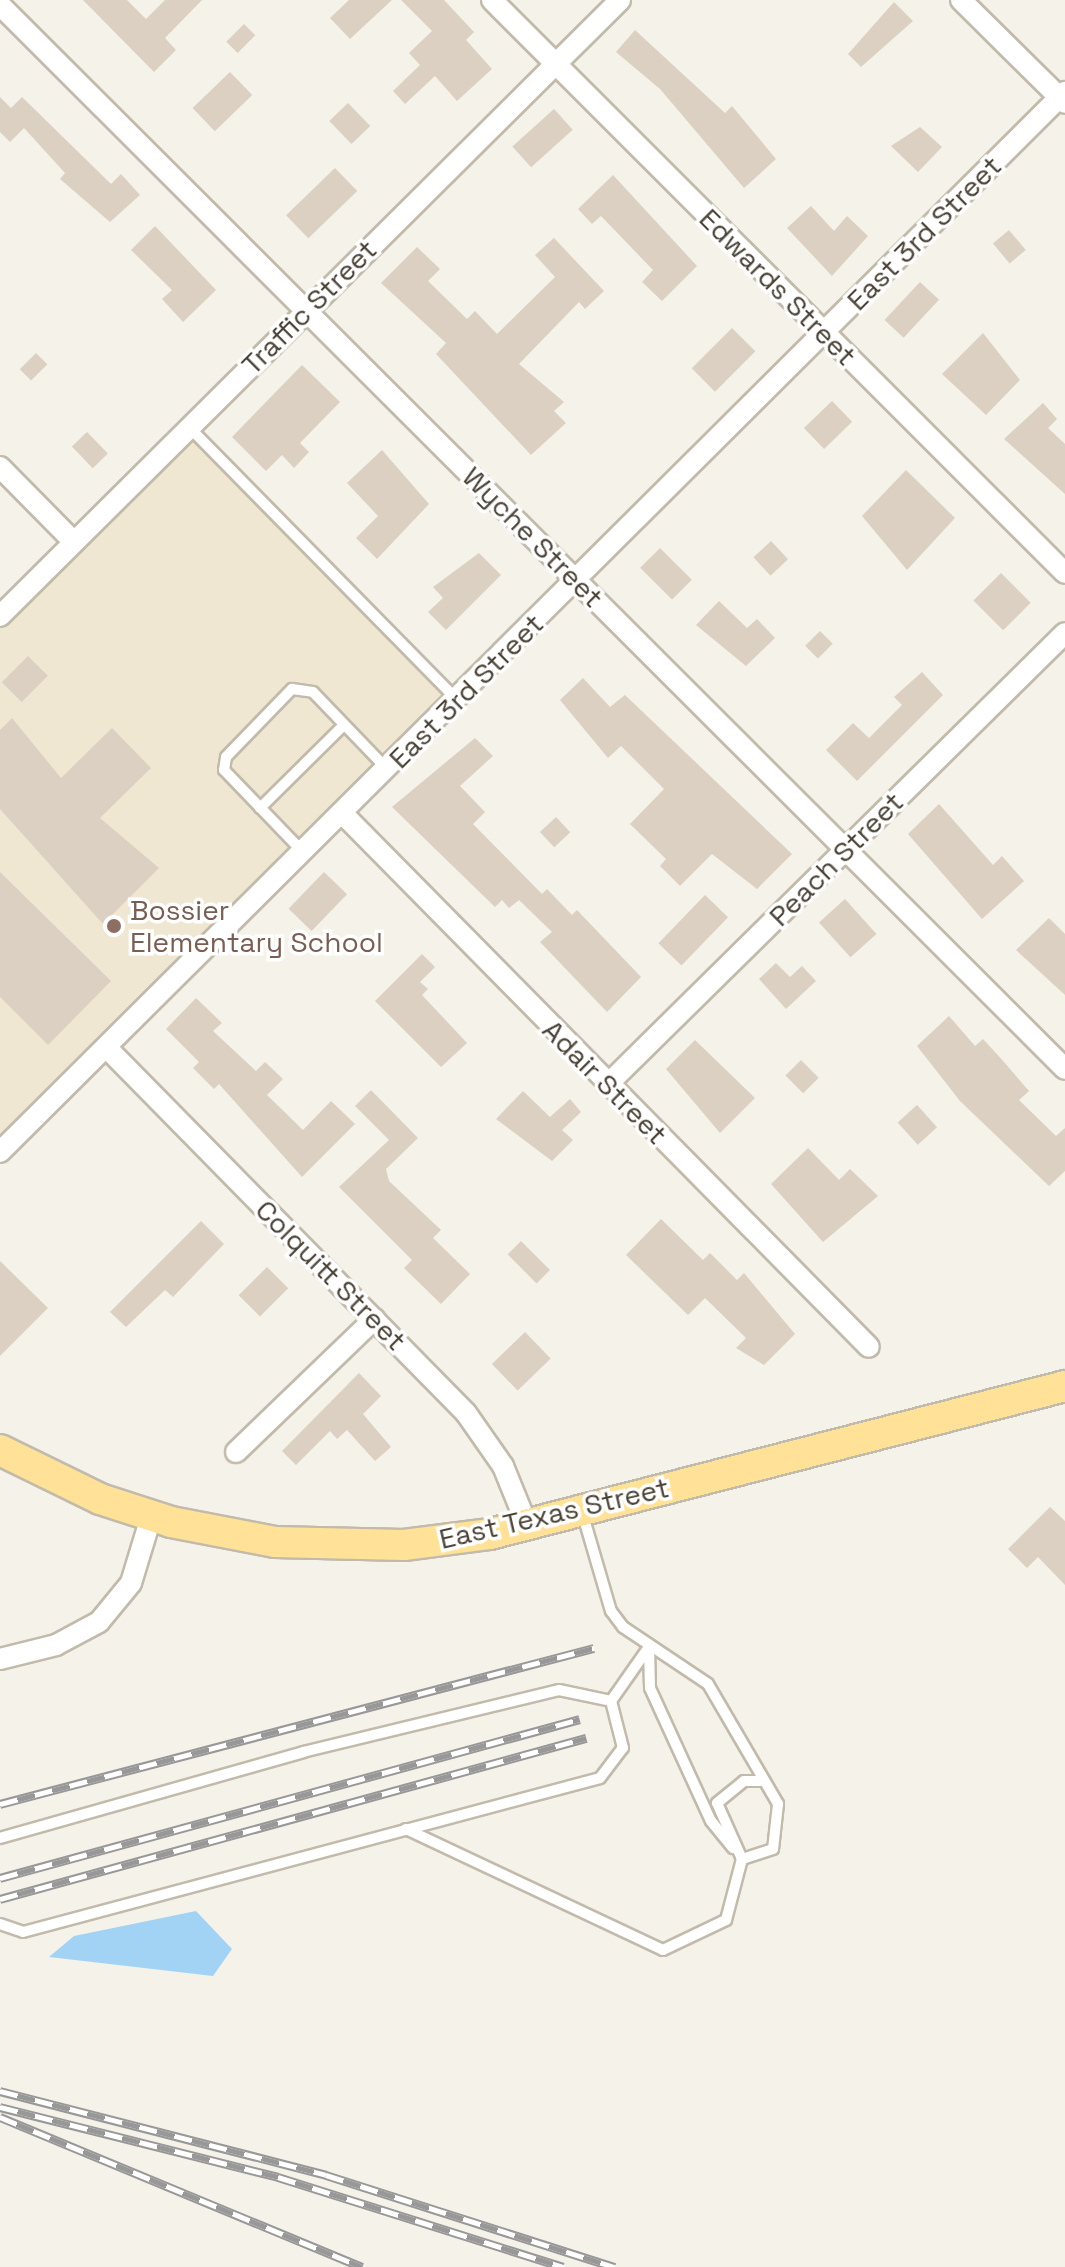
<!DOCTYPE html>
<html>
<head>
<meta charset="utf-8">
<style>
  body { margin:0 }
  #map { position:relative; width:1065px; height:2267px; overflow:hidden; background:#f5f2e9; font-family:"Space Grotesk",sans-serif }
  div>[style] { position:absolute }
  .education>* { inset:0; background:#efe7d2 }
  .water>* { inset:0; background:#a3d3f4 }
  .building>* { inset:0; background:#dbd0c1; transform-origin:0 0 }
  .roads { filter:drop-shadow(2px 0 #c2baab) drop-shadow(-2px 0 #c2baab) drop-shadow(0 2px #c2baab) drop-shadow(0 -2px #c2baab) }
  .service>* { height:10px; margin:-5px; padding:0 5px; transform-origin:5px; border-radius:5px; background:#fff }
  .minor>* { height:20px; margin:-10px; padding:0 10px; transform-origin:10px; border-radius:10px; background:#fff }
  .primary>* { height:30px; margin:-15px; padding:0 15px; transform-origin:15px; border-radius:15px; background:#ffe298 }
  .rail>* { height:9px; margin-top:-4.5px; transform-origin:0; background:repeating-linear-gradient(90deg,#fff 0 18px,#989898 0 36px); box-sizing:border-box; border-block:2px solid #989898 }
  .dots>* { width:22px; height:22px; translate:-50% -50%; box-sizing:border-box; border:4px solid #fff; border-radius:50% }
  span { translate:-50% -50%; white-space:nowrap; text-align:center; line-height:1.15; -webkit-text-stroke:7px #fff; paint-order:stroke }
  .street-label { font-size:28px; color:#4a4237 }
  .education-label { font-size:28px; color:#785e54 }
  .left { translate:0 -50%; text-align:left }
</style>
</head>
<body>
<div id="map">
  <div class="education">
    <i style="clip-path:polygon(189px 427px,457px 700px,0 1152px,0 617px)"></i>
  </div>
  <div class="water">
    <i style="clip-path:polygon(196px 1911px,232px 1949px,213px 1976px,49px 1957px,74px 1936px)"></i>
  </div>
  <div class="building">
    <i style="clip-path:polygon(83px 0,127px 0,146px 19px,165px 0,202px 0,165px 38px,176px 50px,154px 72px)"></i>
    <i style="clip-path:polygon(349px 0,392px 0,350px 39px,330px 18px)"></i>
    <i style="clip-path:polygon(401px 0,444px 0,474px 32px,466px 40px,492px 69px,457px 101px,435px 76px,405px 104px,393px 91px,420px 65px,409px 53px,432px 31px)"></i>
    <i style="clip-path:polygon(894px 2px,913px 21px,861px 67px,848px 54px)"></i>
    <i style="left:244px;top:24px;width:16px;height:25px;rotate:45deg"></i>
    <i style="clip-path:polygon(635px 30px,725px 113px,732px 106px,776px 159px,744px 188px,660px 89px,616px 52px)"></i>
    <i style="left:230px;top:72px;width:32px;height:52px;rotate:46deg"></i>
    <i style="clip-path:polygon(0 97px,11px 108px,22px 97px,111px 184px,121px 174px,140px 195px,110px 222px,60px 179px,65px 173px,24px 128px,10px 142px,0 132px)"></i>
    <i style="left:348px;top:103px;width:32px;height:26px;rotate:46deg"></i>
    <i style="left:554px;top:109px;width:28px;height:56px;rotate:48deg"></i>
    <i style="clip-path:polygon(920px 127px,942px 147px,918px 172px,891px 146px)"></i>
    <i style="left:335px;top:168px;width:32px;height:68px;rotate:46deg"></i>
    <i style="clip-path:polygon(613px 175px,697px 266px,662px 301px,642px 282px,653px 270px,601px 216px,592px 224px,578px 209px)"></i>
    <i style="clip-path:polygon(811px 206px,834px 231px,847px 216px,868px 236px,832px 276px,787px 228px)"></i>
    <i style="clip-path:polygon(155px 226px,216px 290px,183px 322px,162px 299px,172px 290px,131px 250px)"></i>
    <i style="left:1009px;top:230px;width:26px;height:21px;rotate:50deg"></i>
    <i style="clip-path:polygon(554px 238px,604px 291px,585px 309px,579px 302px,519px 364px,564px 402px,554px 411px,566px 423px,531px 455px,436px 354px,446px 343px,381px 283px,417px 247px,440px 269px,428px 281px,467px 319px,475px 311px,497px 334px,555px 277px,535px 255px)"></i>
    <i style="left:920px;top:282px;width:26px;height:52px;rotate:43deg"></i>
    <i style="left:732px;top:328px;width:33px;height:57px;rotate:45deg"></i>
    <i style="clip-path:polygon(983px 333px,1020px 380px,986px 415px,942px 374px)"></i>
    <i style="left:36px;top:353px;width:16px;height:23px;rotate:45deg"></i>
    <i style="clip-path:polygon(302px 365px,340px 402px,300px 443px,309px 452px,294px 468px,282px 455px,266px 471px,232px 437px)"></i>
    <i style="left:832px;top:401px;width:29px;height:39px;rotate:46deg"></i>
    <i style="clip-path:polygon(1043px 403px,1057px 419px,1048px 428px,1065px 444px,1065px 494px,1004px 439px)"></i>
    <i style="left:87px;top:432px;width:30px;height:21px;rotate:46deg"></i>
    <i style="clip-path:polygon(382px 450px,429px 504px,377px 559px,356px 538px,378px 516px,347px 483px)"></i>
    <i style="clip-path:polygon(906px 470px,955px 518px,907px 570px,862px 516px)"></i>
    <i style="left:771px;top:541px;width:25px;height:24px;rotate:47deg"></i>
    <i style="left:660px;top:548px;width:45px;height:28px;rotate:45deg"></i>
    <i style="clip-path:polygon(479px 553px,501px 575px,446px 630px,428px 612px,443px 598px,433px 587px)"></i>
    <i style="left:1001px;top:573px;width:42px;height:39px;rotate:45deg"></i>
    <i style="clip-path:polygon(719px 601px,747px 628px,757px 619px,775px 638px,746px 666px,696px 625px)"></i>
    <i style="left:820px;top:631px;width:18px;height:21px;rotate:45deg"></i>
    <i style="left:28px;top:656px;width:28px;height:37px;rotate:45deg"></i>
    <i style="clip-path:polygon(922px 672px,943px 695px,857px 781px,826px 750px,853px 723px,869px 738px,902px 705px,894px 697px)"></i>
    <i style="clip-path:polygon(583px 678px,610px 707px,625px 695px,792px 854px,757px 889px,712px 854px,680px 886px,660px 866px,666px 859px,630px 824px,664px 789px,621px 746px,608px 758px,560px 700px)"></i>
    <i style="clip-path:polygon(12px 718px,61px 778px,112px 728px,151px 768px,100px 818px,159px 868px,103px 924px,0 809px,0 730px)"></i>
    <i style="clip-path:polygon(475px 738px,493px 756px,460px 786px,485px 812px,473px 824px,542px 894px,547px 889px,572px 915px,577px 910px,641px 977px,607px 1012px,540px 942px,552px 932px,519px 900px,509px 908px,502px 900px,495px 907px,392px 807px)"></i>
    <i style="clip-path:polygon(939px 804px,993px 865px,1002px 856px,1024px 881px,982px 919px,908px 834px)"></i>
    <i style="left:556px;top:817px;width:21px;height:22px;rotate:47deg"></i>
    <i style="clip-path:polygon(0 872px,111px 981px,48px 1045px,0 997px)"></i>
    <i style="left:324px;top:872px;width:32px;height:51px;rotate:44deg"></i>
    <i style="left:705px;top:895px;width:32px;height:67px;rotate:44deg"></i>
    <i style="left:845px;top:899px;width:47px;height:35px;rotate:48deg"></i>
    <i style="clip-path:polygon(1049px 918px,1065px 934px,1065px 995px,1016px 950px)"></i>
    <i style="clip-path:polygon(422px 954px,435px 967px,420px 982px,428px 989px,422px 995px,467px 1043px,441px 1067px,375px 1001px)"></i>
    <i style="clip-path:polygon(776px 963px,790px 977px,802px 966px,816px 981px,786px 1009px,759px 979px)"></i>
    <i style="clip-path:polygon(196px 998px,222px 1023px,213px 1031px,256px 1071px,265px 1062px,283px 1079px,267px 1095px,303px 1130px,331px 1101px,355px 1124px,302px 1177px,219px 1084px,214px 1089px,193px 1068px,199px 1062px,166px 1029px)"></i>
    <i style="clip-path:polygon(949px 1016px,975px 1046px,983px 1039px,1004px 1062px,1029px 1091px,1019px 1100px,1056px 1136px,1065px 1128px,1065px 1171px,1049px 1186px,960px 1101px,917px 1046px)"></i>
    <i style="clip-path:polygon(695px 1040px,755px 1098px,720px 1133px,666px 1069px)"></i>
    <i style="left:801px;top:1060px;width:25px;height:22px;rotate:45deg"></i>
    <i style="clip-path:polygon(371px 1090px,418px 1138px,386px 1169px,389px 1181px,441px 1230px,433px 1238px,470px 1274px,441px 1304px,404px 1268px,412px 1260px,339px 1187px,389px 1140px,355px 1106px)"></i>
    <i style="clip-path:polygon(523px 1091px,550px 1117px,570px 1099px,581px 1112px,562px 1130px,573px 1140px,552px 1161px,496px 1119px)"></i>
    <i style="left:917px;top:1105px;width:30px;height:26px;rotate:48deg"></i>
    <i style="clip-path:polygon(808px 1148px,839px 1180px,850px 1169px,878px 1196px,823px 1242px,771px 1184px)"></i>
    <i style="clip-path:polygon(661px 1219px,703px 1260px,710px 1253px,737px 1280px,744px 1273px,795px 1334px,764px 1365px,736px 1348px,746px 1338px,705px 1298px,688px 1315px,626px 1255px)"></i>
    <i style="clip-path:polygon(201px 1221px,224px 1244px,173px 1297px,165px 1290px,126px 1327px,110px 1312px)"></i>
    <i style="left:521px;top:1241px;width:41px;height:19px;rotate:45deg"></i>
    <i style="clip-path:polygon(0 1261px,48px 1308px,0 1356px)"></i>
    <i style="left:267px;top:1267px;width:30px;height:40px;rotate:45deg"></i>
    <i style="left:525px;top:1332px;width:37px;height:46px;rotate:46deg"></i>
    <i style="clip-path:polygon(359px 1373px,381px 1396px,363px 1414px,391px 1447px,375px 1461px,347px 1430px,337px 1439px,330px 1431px,296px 1465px,282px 1451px)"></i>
    <i style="clip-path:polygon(1050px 1507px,1065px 1521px,1065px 1585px,1038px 1557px,1027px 1568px,1008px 1549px)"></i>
  </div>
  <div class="roads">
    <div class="service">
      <i style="left:189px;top:427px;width:381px;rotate:45.5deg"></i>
      <i style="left:260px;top:808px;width:118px;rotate:-44.7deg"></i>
      <i style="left:303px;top:852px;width:114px;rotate:-133.9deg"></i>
      <i style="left:224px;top:770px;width:13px;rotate:-81deg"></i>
      <i style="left:226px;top:757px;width:95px;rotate:-45.9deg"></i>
      <i style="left:292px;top:689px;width:21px;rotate:8deg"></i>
      <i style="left:313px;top:692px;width:107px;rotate:46.1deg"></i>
      <i style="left:582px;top:1512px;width:103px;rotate:73.7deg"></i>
      <i style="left:611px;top:1611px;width:20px;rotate:53deg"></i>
      <i style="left:623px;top:1627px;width:102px;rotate:33.8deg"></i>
      <i style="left:708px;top:1684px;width:139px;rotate:59.7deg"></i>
      <i style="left:778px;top:1804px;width:45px;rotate:96.3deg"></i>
      <i style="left:773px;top:1849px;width:33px;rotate:162deg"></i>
      <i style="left:649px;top:1647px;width:41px;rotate:88.6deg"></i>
      <i style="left:650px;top:1688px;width:146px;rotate:65.4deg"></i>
      <i style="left:711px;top:1821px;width:35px;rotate:51deg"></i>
      <i style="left:611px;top:1701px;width:66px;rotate:-54.9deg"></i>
      <i style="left:406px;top:1829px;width:284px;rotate:25.2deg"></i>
      <i style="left:663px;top:1950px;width:70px;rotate:-25.5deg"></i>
      <i style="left:726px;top:1920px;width:63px;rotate:-75.3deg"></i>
      <i style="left:742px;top:1859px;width:61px;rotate:-114.1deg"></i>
      <i style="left:717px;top:1803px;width:35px;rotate:-39deg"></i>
      <i style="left:744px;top:1781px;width:20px"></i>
      <i style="left:0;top:1838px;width:315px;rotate:-15.8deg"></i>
      <i style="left:303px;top:1752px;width:263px;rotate:-13.6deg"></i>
      <i style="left:559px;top:1690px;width:53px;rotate:11.9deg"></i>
      <i style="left:0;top:1924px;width:24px;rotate:19deg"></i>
      <i style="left:23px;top:1932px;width:597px;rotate:-14.94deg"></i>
      <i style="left:600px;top:1778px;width:38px;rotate:-53deg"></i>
      <i style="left:623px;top:1748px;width:49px;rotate:-104.3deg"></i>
    </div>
    <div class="minor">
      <i style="left:492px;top:0;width:810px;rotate:45deg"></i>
      <i style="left:961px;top:0;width:146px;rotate:44.7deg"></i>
      <i style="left:0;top:5px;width:1505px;rotate:44.97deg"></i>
      <i style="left:0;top:467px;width:105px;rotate:45.4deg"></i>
      <i style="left:0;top:616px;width:874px;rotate:-44.81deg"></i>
      <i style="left:344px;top:815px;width:747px;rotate:45.38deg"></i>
      <i style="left:106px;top:1047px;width:513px;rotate:45.47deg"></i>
      <i style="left:466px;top:1413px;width:65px;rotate:55.1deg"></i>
      <i style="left:503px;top:1466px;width:64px;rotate:67.9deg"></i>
      <i style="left:607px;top:1085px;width:643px;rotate:-44.62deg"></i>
      <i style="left:0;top:1152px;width:1503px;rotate:-44.87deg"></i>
      <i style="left:236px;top:1452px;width:192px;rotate:-43.9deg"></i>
      <i style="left:0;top:1659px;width:58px;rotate:-14deg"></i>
      <i style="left:56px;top:1645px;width:49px;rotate:-28.1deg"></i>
      <i style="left:99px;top:1622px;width:50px;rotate:-50.6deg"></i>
      <i style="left:131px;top:1583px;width:69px;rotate:-73.1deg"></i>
    </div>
    <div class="primary">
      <i style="left:0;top:1450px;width:111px;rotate:26.1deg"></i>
      <i style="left:100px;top:1499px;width:75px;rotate:17.9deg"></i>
      <i style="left:171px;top:1522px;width:106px;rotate:10.9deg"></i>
      <i style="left:275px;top:1542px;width:129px;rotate:1.3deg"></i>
      <i style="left:404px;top:1545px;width:87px;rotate:-7.3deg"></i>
      <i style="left:490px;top:1534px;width:594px;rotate:-14.43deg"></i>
    </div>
  </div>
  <div class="rail">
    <i style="left:0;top:1804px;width:614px;rotate:-14.72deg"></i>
    <i style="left:0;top:1878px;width:601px;rotate:-15.33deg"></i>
    <i style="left:0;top:1899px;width:608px;rotate:-15.36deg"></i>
    <i style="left:0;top:2091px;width:337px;rotate:14.4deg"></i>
    <i style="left:326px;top:2175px;width:303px;rotate:17.7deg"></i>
    <i style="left:0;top:2107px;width:287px;rotate:14.1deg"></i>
    <i style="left:278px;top:2177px;width:299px;rotate:17.5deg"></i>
    <i style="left:0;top:2117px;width:392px;rotate:22.5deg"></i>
  </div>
  <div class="dots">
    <i style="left:114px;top:926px;background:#8d6e63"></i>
  </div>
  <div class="street-label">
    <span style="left:924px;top:233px;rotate:-45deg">East 3rd Street</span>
    <span style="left:778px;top:287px;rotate:45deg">Edwards Street</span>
    <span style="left:309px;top:307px;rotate:-45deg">Traffic Street</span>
    <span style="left:533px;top:537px;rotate:45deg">Wyche Street</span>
    <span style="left:466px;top:691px;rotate:-45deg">East 3rd Street</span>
    <span style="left:836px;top:859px;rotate:-45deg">Peach Street</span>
    <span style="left:605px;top:1082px;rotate:45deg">Adair Street</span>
    <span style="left:331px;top:1275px;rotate:45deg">Colquitt Street</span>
    <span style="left:554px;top:1513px;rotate:-13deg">East Texas Street</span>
  </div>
  <div class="education-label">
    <span class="left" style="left:130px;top:926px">Bossier<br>Elementary School</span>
  </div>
</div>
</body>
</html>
